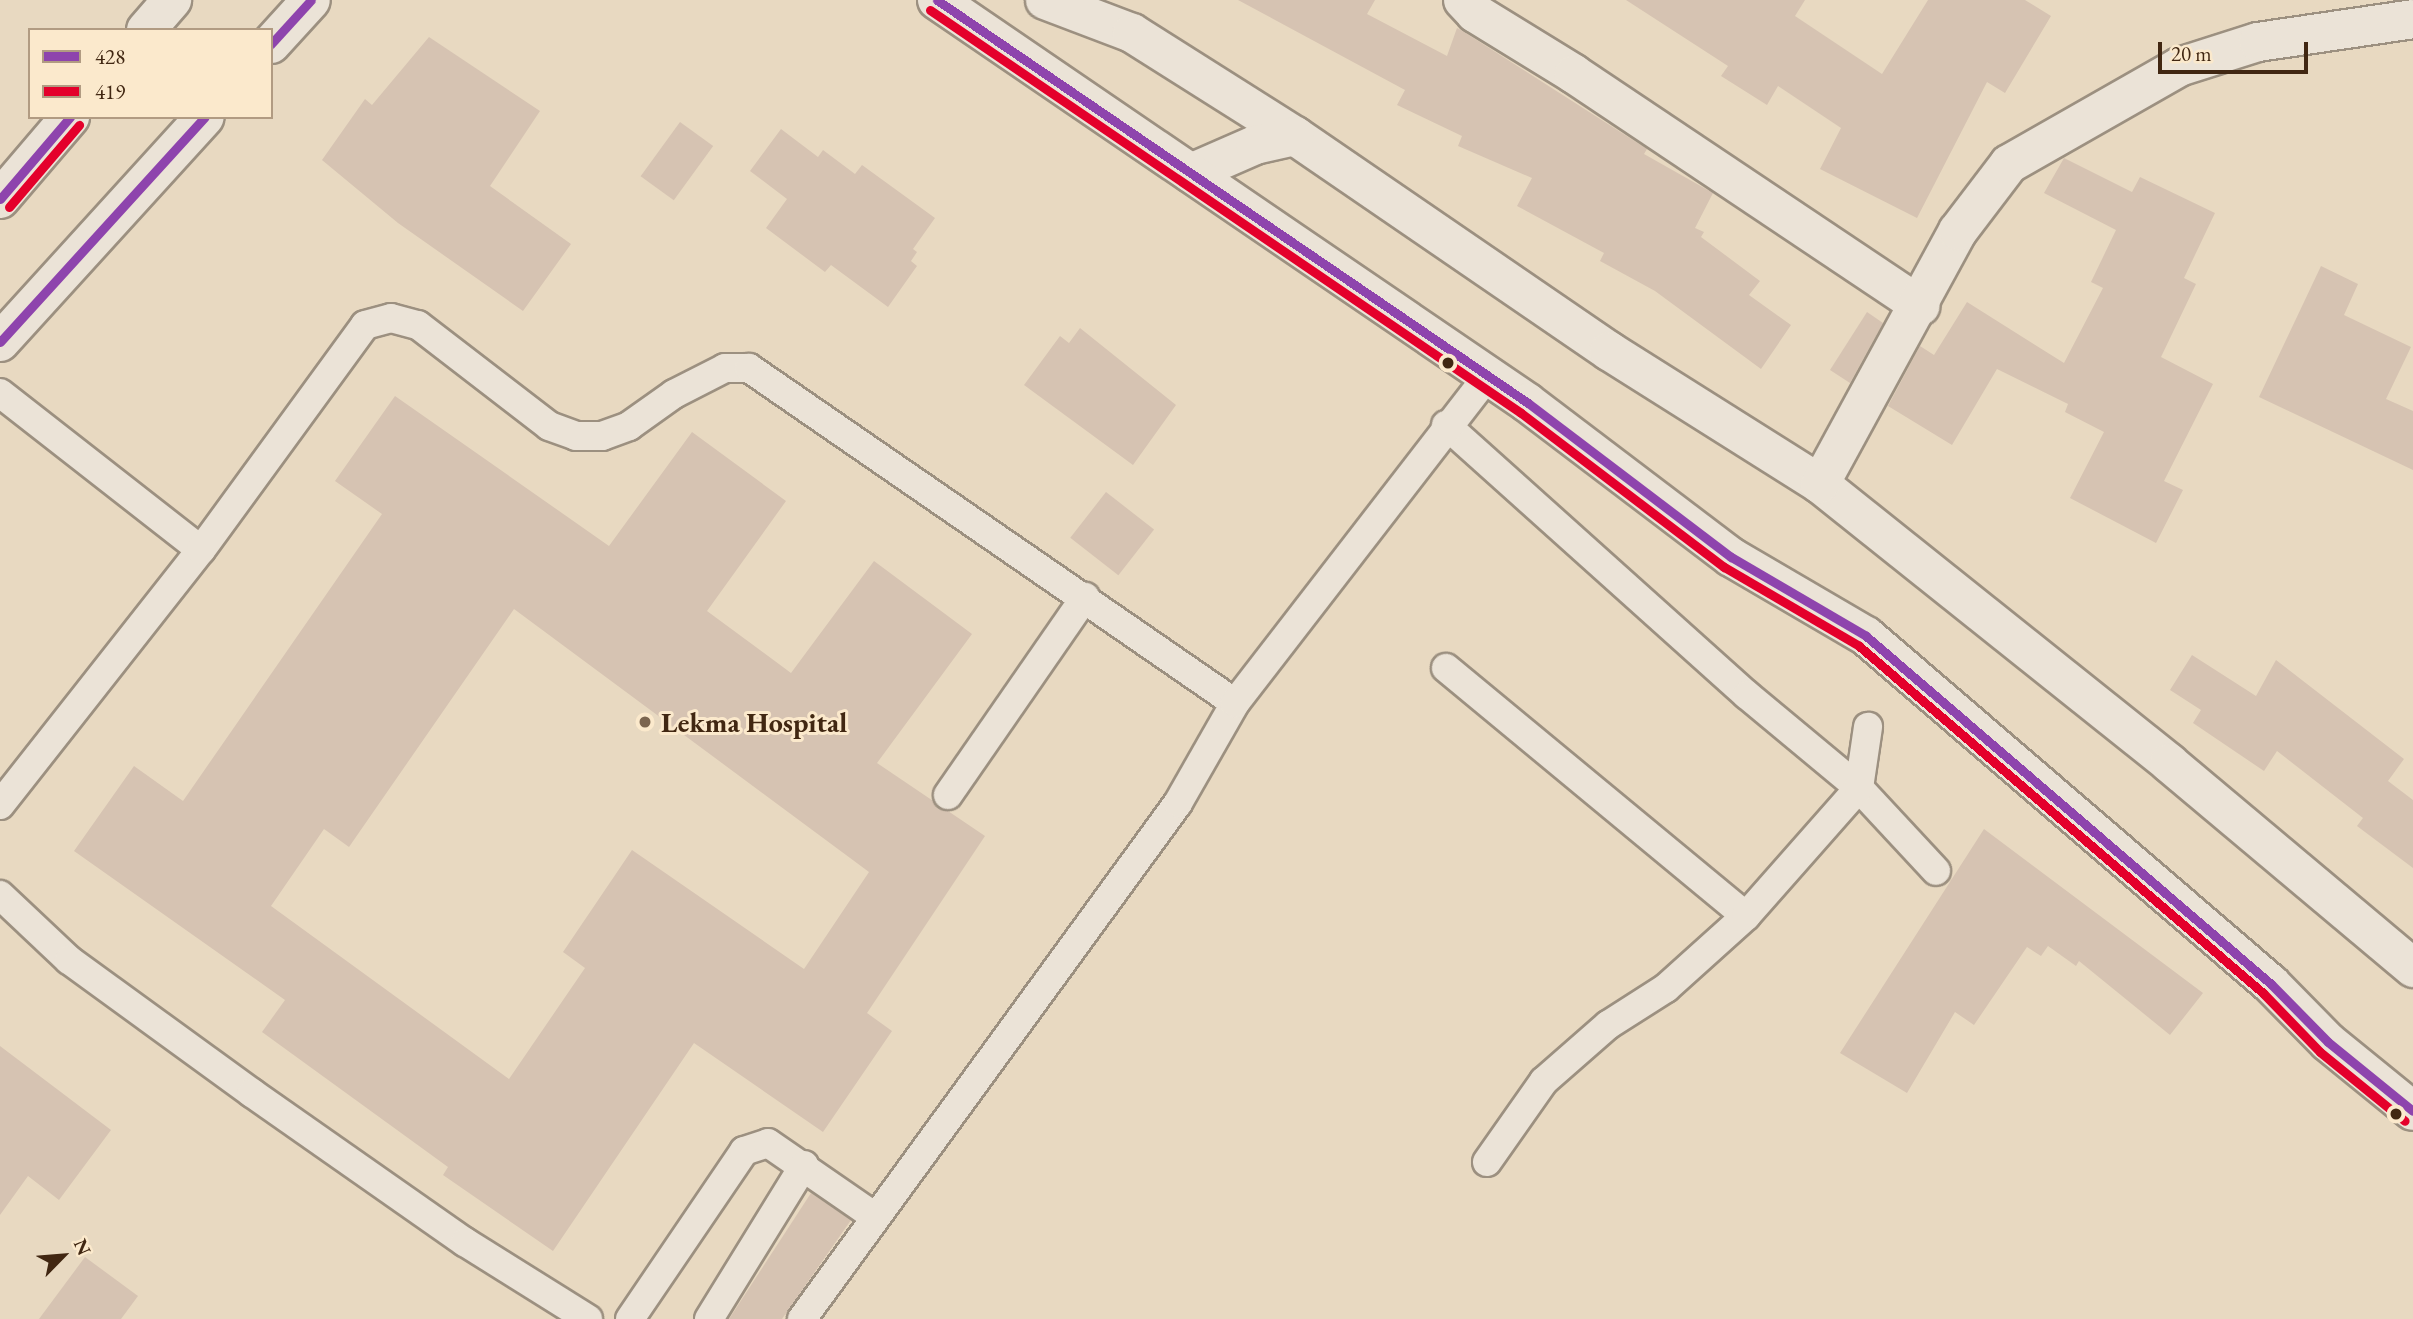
<!DOCTYPE html>
<html>
<head>
<meta charset="utf-8">
<style>
  body { margin:0 }
  #map { position:relative; width:2413px; height:1319px; overflow:hidden; background:#e8d9c1; font-family:"EB Garamond",serif }
  div>[style] { position:absolute }
  .building>* { inset:0; background:#d6c3b2; transform-origin:0 0 }
  .roads { filter:drop-shadow(2px 0 #9c9080) drop-shadow(-2px 0 #9c9080) drop-shadow(0 2px #9c9080) drop-shadow(0 -2px #9c9080) }
  .lane>* { height:28px; margin:-14px; padding:0 14px; transform-origin:14px; border-radius:14px; background:#ebe3d7 }
  .street>* { height:38px; margin:-19px; padding:0 19px; transform-origin:19px; border-radius:19px; background:#ebe3d7 }
  .secondary>* { height:38px; margin:-19px; padding:0 19px; transform-origin:19px; border-radius:19px; background:#ebe3d7 }
  .bus-1>* { height:9px; margin:-4.5px; padding:0 4.5px; transform-origin:4.5px; border-radius:4.5px; background:#8e44ad }
  .bus-2>* { height:9px; margin:-4.5px; padding:0 4.5px; transform-origin:4.5px; border-radius:4.5px; background:#e4002b }
  .dots>* { width:19px; height:19px; translate:-50% -50%; box-sizing:border-box; border:4px solid #fbe9cc; border-radius:50% }
  span { translate:-50% -50%; white-space:nowrap; text-align:center; line-height:1.15; -webkit-text-stroke:6px #fbe9cc; paint-order:stroke }
  .poi-label { font-size:28px; color:#412712; font-weight:700 }
  .left { translate:0 -50%; text-align:left }
  .legend { position:absolute; left:28px; top:28px; width:245px; height:91px; box-sizing:border-box; background:#fbe9cc; border:2px solid #b19b82; margin:0; padding:9px 12px; list-style:none; font-size:21px; color:#412712 }
  .legend li { display:flex; align-items:center; gap:14px; height:35px }
  .legend b { width:35px; border:2px solid #b19b82 }
  .north { position:absolute; left:28px; top:1221px; width:70px; height:70px; -webkit-text-stroke:5px #fbe9cc; paint-order:stroke; rotate:65deg; font-size:19px; font-weight:700; line-height:28px; text-align:center; color:#412712 }
  .north::after { content:''; display:block; margin:auto; width:24px; height:32px; background:#412712; clip-path:polygon(50% 0,100% 100%,50% 72%,0 100%) }
  .scale { position:absolute; left:2158px; top:42px; width:150px; height:32px; box-sizing:border-box; border:4px solid #412712; border-top:0; padding-left:9px; font-size:21px; line-height:24px; white-space:nowrap; color:#412712; -webkit-text-stroke:5px #fbe9cc; paint-order:stroke }
</style>
</head>
<body>
<div id="map">
  <div class="building">
    <i style="clip-path:polygon(1238px 0,1375px 0,1367px 14px,1447px 56px,1457px 28px,1461px 30px,1647px 149px,1644px 154px,1713px 193px,1695px 228px,1704px 232px,1701px 237px,1760px 281px,1749px 295px,1791px 325px,1761px 369px,1655px 291px,1600px 261px,1604px 253px,1517px 206px,1532px 178px,1458px 146px,1462px 136px,1397px 105px,1405px 90px)"></i>
    <i style="clip-path:polygon(1626px 0,1805px 0,1795px 16px,1882px 74px,1928px 0,2025px 0,2051px 16px,2005px 93px,1987px 82px,1917px 218px,1820px 169px,1841px 128px,1778px 86px,1767px 105px,1721px 76px,1728px 66px)"></i>
    <i style="clip-path:polygon(429px 37px,540px 111px,490px 186px,571px 244px,523px 311px,398px 223px,322px 160px,365px 99px,372px 105px)"></i>
    <i style="left:680px;top:122px;width:41px;height:67px;rotate:36deg"></i>
    <i style="clip-path:polygon(781px 129px,818px 157px,823px 150px,855px 174px,862px 165px,935px 218px,913px 249px,917px 252px,911px 261px,917px 266px,888px 307px,831px 265px,825px 272px,766px 228px,787px 199px,750px 171px)"></i>
    <i style="clip-path:polygon(2064px 158px,2132px 192px,2140px 177px,2215px 213px,2184px 278px,2196px 284px,2161px 357px,2213px 384px,2164px 481px,2183px 490px,2156px 543px,2070px 498px,2104px 432px,2065px 412px,2068px 404px,1997px 369px,1952px 445px,1888px 406px,1920px 346px,1934px 355px,1967px 302px,2064px 363px,2103px 288px,2091px 282px,2116px 230px,2044px 193px)"></i>
    <i style="clip-path:polygon(2321px 266px,2358px 284px,2344px 315px,2411px 347px,2386px 399px,2413px 411px,2413px 470px,2259px 397px)"></i>
    <i style="clip-path:polygon(1867px 312px,1883px 323px,1850px 383px,1830px 370px)"></i>
    <i style="clip-path:polygon(1080px 328px,1176px 405px,1133px 465px,1024px 385px,1060px 336px,1069px 343px)"></i>
    <i style="clip-path:polygon(evenodd,395px 396px,609px 546px,692px 432px,786px 501px,707px 611px,791px 673px,874px 561px,972px 634px,877px 763px,985px 836px,867px 1013px,892px 1031px,823px 1132px,694px 1043px,553px 1251px,443px 1175px,448px 1167px,262px 1032px,285px 1000px,74px 851px,134px 766px,183px 801px,382px 514px,335px 481px,395px 396px,514px 609px,869px 872px,804px 969px,632px 850px,563px 952px,585px 968px,509px 1079px,271px 906px,324px 829px,349px 847px,514px 609px)"></i>
    <i style="left:1106px;top:492px;width:61px;height:58px;rotate:38deg"></i>
    <i style="clip-path:polygon(2192px 655px,2256px 696px,2276px 660px,2404px 759px,2388px 781px,2413px 800px,2413px 868px,2357px 826px,2363px 818px,2277px 751px,2264px 771px,2193px 723px,2201px 710px,2170px 690px)"></i>
    <i style="clip-path:polygon(1984px 829px,2203px 993px,2170px 1035px,2079px 961px,2076px 966px,2048px 946px,2041px 956px,2027px 947px,1974px 1025px,1955px 1012px,1907px 1093px,1840px 1053px)"></i>
    <i style="clip-path:polygon(0 1046px,111px 1130px,59px 1200px,28px 1176px,0 1215px)"></i>
    <i style="clip-path:polygon(811px 1193px,851px 1220px,782px 1319px,729px 1319px)"></i>
    <i style="clip-path:polygon(85px 1257px,138px 1296px,121px 1319px,39px 1319px)"></i>
  </div>
  <div class="roads">
    <div class="lane">
      <i style="left:0;top:393px;width:255px;rotate:38deg"></i>
      <i style="left:1446px;top:425px;width:404px;rotate:41.9deg"></i>
      <i style="left:1747px;top:695px;width:146px;rotate:39.7deg"></i>
      <i style="left:1859px;top:788px;width:113px;rotate:47.1deg"></i>
      <i style="left:1446px;top:668px;width:389px;rotate:39.6deg"></i>
      <i style="left:948px;top:795px;width:241px;rotate:-55.3deg"></i>
      <i style="left:0;top:805px;width:325px;rotate:-51.8deg"></i>
      <i style="left:201px;top:550px;width:278px;rotate:-53.9deg"></i>
      <i style="left:365px;top:325px;width:27px;rotate:-15deg"></i>
      <i style="left:391px;top:318px;width:28px;rotate:15deg"></i>
      <i style="left:418px;top:325px;width:165px;rotate:37.6deg"></i>
      <i style="left:549px;top:426px;width:29px;rotate:20deg"></i>
      <i style="left:576px;top:436px;width:26px"></i>
      <i style="left:602px;top:436px;width:29px;rotate:-20deg"></i>
      <i style="left:629px;top:426px;width:55px;rotate:-35.4deg"></i>
      <i style="left:674px;top:394px;width:57px;rotate:-27deg"></i>
      <i style="left:725px;top:368px;width:24px"></i>
      <i style="left:749px;top:368px;width:590px;rotate:34.58deg"></i>
      <i style="left:0;top:895px;width:95px;rotate:43.3deg"></i>
      <i style="left:69px;top:960px;width:226px;rotate:36deg"></i>
      <i style="left:252px;top:1093px;width:260px;rotate:35deg"></i>
      <i style="left:465px;top:1242px;width:145px;rotate:32deg"></i>
      <i style="left:1487px;top:1162px;width:99px;rotate:-54.9deg"></i>
      <i style="left:1544px;top:1081px;width:85px;rotate:-41.2deg"></i>
      <i style="left:1608px;top:1025px;width:69px;rotate:-32.5deg"></i>
      <i style="left:1666px;top:988px;width:108px;rotate:-42deg"></i>
      <i style="left:1746px;top:916px;width:171px;rotate:-48.6deg"></i>
      <i style="left:1859px;top:788px;width:62px;rotate:-81.6deg"></i>
      <i style="left:630px;top:1319px;width:203px;rotate:-55.8deg"></i>
      <i style="left:744px;top:1151px;width:25px;rotate:-18deg"></i>
      <i style="left:768px;top:1143px;width:129px;rotate:34.6deg"></i>
      <i style="left:709px;top:1319px;width:181px;rotate:-58.3deg"></i>
      <i style="left:802px;top:1319px;width:638px;rotate:-53.92deg"></i>
      <i style="left:1178px;top:803px;width:115px;rotate:-60.3deg"></i>
      <i style="left:1235px;top:703px;width:413px;rotate:-52.3deg"></i>
    </div>
    <div class="street">
      <i style="left:1045px;top:0;width:93px;rotate:20.8deg"></i>
      <i style="left:1132px;top:33px;width:193px;rotate:32.3deg"></i>
      <i style="left:1295px;top:136px;width:381px;rotate:34.4deg"></i>
      <i style="left:1609px;top:351px;width:249px;rotate:32.2deg"></i>
      <i style="left:1820px;top:484px;width:447px;rotate:38.6deg"></i>
      <i style="left:2169px;top:763px;width:319px;rotate:40deg"></i>
      <i style="left:1463px;top:0;width:18px;rotate:47deg"></i>
      <i style="left:1475px;top:13px;width:116px;rotate:31.6deg"></i>
      <i style="left:1574px;top:74px;width:417px;rotate:33.8deg"></i>
      <i style="left:1191px;top:173px;width:70px;rotate:-23.6deg"></i>
      <i style="left:1255px;top:145px;width:41px;rotate:-12.7deg"></i>
      <i style="left:1820px;top:484px;width:288px;rotate:-61.4deg"></i>
      <i style="left:1958px;top:231px;width:84px;rotate:-52.7deg"></i>
      <i style="left:2009px;top:164px;width:196px;rotate:-29.7deg"></i>
      <i style="left:2179px;top:67px;width:83px;rotate:-17.6deg"></i>
      <i style="left:2258px;top:42px;width:157px;rotate:-8.4deg"></i>
    </div>
    <div class="secondary">
      <i style="left:937px;top:0;width:715px;rotate:34.29deg"></i>
      <i style="left:1528px;top:403px;width:255px;rotate:37.2deg"></i>
      <i style="left:1731px;top:557px;width:156px;rotate:30.3deg"></i>
      <i style="left:1866px;top:636px;width:534px;rotate:40.67deg"></i>
      <i style="left:2271px;top:984px;width:81px;rotate:45.5deg"></i>
      <i style="left:2328px;top:1042px;width:109px;rotate:39.1deg"></i>
      <i style="left:146px;top:30px;width:40px;rotate:-49deg"></i>
      <i style="left:271px;top:44px;width:59px;rotate:-47.7deg"></i>
      <i style="left:0;top:199px;width:108px;rotate:-49.5deg"></i>
      <i style="left:0;top:342px;width:304px;rotate:-47.7deg"></i>
    </div>
  </div>
  <div class="bus-1">
    <i style="left:937px;top:0;width:715px;rotate:34.29deg"></i>
    <i style="left:1528px;top:403px;width:255px;rotate:37.2deg"></i>
    <i style="left:1731px;top:557px;width:156px;rotate:30.3deg"></i>
    <i style="left:1866px;top:636px;width:534px;rotate:40.67deg"></i>
    <i style="left:2271px;top:984px;width:81px;rotate:45.5deg"></i>
    <i style="left:2328px;top:1042px;width:109px;rotate:39.1deg"></i>
    <i style="left:271px;top:44px;width:59px;rotate:-47.7deg"></i>
    <i style="left:0;top:199px;width:108px;rotate:-49.5deg"></i>
    <i style="left:0;top:342px;width:304px;rotate:-47.7deg"></i>
  </div>
  <div class="bus-2">
    <i style="left:930px;top:10px;width:715px;rotate:34.29deg"></i>
    <i style="left:1521px;top:413px;width:255px;rotate:37.2deg"></i>
    <i style="left:1724px;top:567px;width:156px;rotate:30.3deg"></i>
    <i style="left:1859px;top:646px;width:533px;rotate:40.66deg"></i>
    <i style="left:2263px;top:993px;width:82px;rotate:46deg"></i>
    <i style="left:2320px;top:1052px;width:109px;rotate:39.1deg"></i>
    <i style="left:9px;top:207px;width:108px;rotate:-49.5deg"></i>
  </div>
  <div class="dots">
    <i style="left:1448px;top:363px;background:#412712"></i>
    <i style="left:645px;top:722px;background:#7b654f"></i>
    <i style="left:2396px;top:1114px;background:#412712"></i>
  </div>
  <div class="poi-label">
    <span class="left" style="left:661px;top:722px">Lekma Hospital</span>
  </div>
  <ul class="legend">
  <li><b style="height:9px;background:#8e44ad"></b>428</li>
  <li><b style="height:9px;background:#e4002b"></b>419</li>
  </ul>
  <div class="north">N</div>
  <div class="scale">20 m</div>
</div>
</body>
</html>
